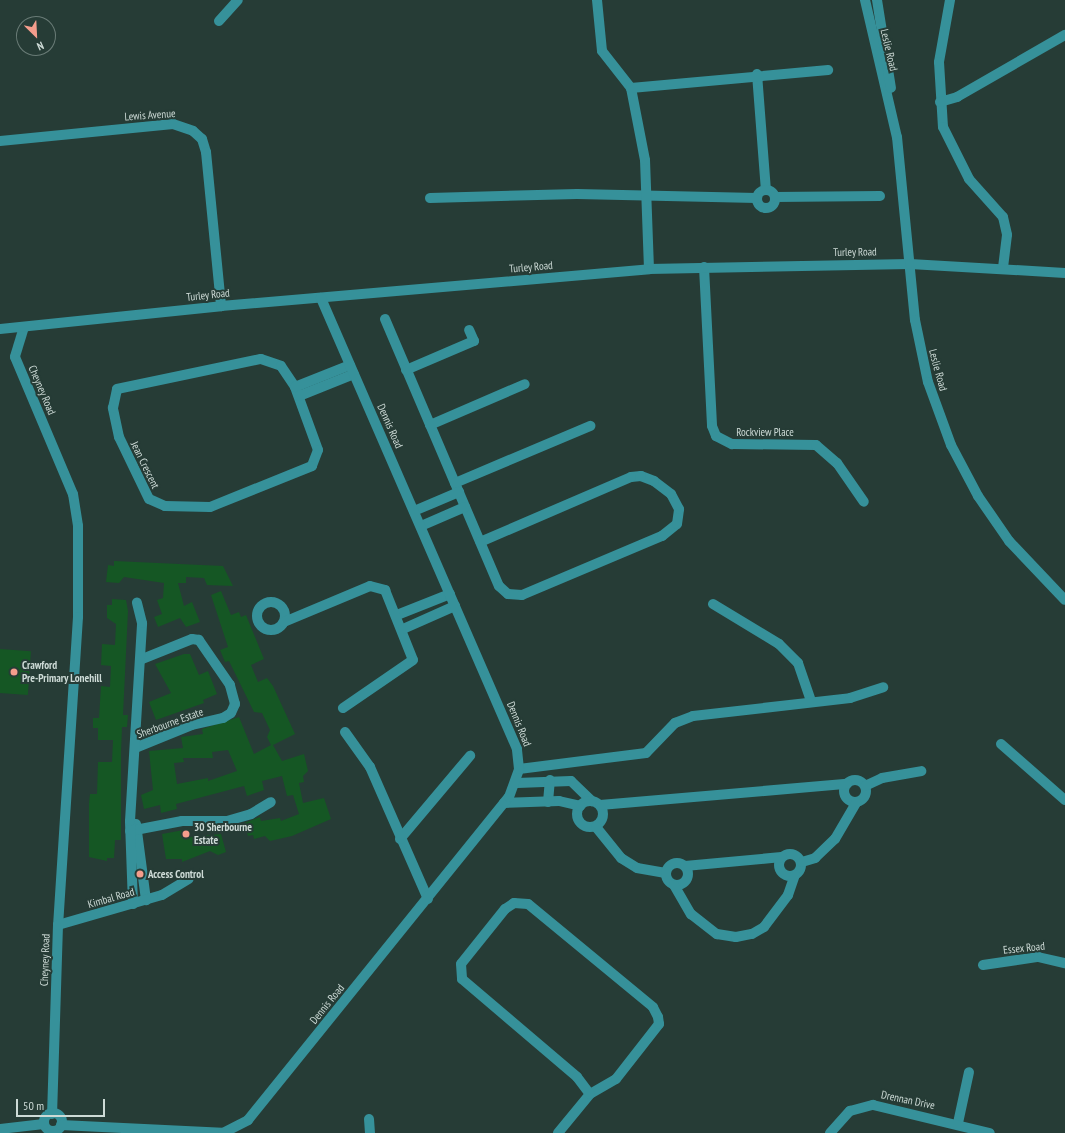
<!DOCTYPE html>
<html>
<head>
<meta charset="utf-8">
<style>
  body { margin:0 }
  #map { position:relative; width:1065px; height:1133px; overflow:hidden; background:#263c36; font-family:"PT Sans Narrow",sans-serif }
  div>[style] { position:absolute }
  .building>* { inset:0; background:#155724; transform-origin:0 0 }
  .minor>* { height:10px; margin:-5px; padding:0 5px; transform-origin:5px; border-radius:5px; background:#36919a }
  .minor>.ring { margin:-5px; padding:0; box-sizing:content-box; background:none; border:10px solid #36919a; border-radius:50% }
  .dots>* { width:11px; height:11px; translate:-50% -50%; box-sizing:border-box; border:2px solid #263c36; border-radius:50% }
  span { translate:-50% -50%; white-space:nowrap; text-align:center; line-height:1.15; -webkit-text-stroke:4px #263c36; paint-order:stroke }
  .street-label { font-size:11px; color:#cddad6 }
  .poi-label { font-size:11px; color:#cddad6; font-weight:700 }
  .left { translate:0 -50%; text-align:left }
  .north { position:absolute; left:16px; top:16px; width:40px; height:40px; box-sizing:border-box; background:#263c36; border:1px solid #697b76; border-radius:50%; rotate:156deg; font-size:11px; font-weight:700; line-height:16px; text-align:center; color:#cddad6 }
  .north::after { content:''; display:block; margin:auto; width:14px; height:18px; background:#f49d8c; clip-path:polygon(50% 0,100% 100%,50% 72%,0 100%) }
  .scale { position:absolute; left:16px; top:1099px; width:89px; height:18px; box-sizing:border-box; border:2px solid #cddad6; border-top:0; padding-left:5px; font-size:12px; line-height:14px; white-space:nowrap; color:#cddad6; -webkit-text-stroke:3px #263c36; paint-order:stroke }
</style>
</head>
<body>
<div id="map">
  <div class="building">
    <i style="clip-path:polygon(114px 561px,223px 566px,233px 586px,207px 585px,204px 578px,186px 577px,186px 583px,178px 583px,184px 606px,192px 602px,200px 622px,186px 627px,180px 618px,158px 627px,154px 617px,162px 614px,157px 600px,163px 598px,164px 583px,124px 577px,119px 583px,106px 582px,108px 565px,114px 566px)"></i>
    <i style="clip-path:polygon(evenodd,221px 591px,231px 615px,239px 612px,241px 617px,246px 615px,264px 659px,251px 665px,258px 682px,267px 678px,273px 686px,295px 734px,273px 745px,282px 761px,304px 754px,308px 771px,303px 776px,304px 782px,299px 783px,303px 803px,324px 798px,331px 819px,292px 836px,270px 841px,265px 836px,254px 839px,253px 835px,248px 836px,244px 823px,260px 817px,261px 821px,280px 818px,281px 821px,299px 814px,293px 795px,287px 796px,282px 776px,262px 781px,264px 790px,247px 796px,244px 786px,176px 804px,177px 809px,161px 813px,160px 805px,144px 809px,141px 795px,153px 790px,149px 751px,183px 748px,181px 737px,203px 734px,202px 729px,239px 717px,254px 754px,271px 745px,267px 737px,270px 730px,262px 713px,254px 712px,229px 661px,225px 662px,220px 650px,228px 647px,211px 595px,221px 591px,228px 750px,237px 771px,208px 781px,208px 778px,177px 784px,174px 763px,184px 762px,183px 758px,213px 758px,212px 752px,228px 750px)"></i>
    <i style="clip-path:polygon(112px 599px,126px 600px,128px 611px,123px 715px,128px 715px,127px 727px,122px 727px,121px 752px,121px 840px,115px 840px,114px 858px,107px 858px,107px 861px,89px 857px,89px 803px,90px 794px,97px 794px,98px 762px,112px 762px,113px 740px,98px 740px,98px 728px,93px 728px,93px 718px,99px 718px,101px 686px,110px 687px,111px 666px,101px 665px,102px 644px,115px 645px,116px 624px,107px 618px,107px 605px,112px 605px)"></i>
    <i style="left:0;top:649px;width:31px;height:44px;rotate:4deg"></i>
    <i style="clip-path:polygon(184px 654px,190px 654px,199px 675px,208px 671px,217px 694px,203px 700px,204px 703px,156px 720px,149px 702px,171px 693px,155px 664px)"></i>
    <i style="clip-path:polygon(189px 829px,190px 837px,221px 834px,226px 852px,218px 855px,210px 851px,182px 862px,182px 859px,166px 859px,162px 834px)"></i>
  </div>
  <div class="minor">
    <i style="left:597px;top:0;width:51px;rotate:84.4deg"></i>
    <i style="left:602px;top:51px;width:47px;rotate:51.9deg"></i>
    <i style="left:865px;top:0;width:141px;rotate:76.9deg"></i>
    <i style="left:897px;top:137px;width:184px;rotate:84.4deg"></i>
    <i style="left:915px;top:320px;width:63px;rotate:78.2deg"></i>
    <i style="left:928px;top:382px;width:67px;rotate:69.9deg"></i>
    <i style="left:951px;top:445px;width:58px;rotate:62.1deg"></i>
    <i style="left:978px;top:496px;width:55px;rotate:55.4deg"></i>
    <i style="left:1009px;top:541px;width:81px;rotate:46.5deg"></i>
    <i style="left:877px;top:0;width:89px;rotate:81deg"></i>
    <i style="left:950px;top:0;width:63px;rotate:100.1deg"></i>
    <i style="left:939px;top:62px;width:65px;rotate:86.5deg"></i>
    <i style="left:943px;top:127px;width:58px;rotate:63.4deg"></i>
    <i style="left:969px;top:179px;width:51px;rotate:48.2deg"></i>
    <i style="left:1003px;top:217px;width:18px;rotate:77deg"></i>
    <i style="left:1007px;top:235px;width:34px;rotate:97deg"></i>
    <i style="left:219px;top:21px;width:28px;rotate:-48deg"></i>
    <i style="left:757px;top:74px;width:116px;rotate:85.6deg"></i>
    <i style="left:940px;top:102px;width:18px;rotate:-16deg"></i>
    <i style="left:957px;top:97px;width:125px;rotate:-29.9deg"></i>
    <i style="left:0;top:141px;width:174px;rotate:-5.6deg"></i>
    <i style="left:173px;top:124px;width:21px;rotate:19deg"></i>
    <i style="left:193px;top:131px;width:12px;rotate:42deg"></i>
    <i style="left:202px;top:139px;width:14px;rotate:73deg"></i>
    <i style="left:206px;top:152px;width:155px;rotate:84.4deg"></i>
    <i class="ring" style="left:757px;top:190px;width:8px;height:8px"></i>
    <i style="left:775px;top:197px;width:105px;rotate:-0.5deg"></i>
    <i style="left:430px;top:198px;width:147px;rotate:-1.6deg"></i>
    <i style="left:577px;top:194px;width:180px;rotate:1.3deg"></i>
    <i style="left:704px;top:267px;width:159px;rotate:87.1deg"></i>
    <i style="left:712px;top:426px;width:11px;rotate:68deg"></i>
    <i style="left:716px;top:436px;width:18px;rotate:27deg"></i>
    <i style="left:732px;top:444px;width:84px;rotate:0.7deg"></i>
    <i style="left:816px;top:445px;width:28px;rotate:41deg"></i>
    <i style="left:837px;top:463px;width:47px;rotate:55.3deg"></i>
    <i style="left:649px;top:269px;width:109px;rotate:-92.1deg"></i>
    <i style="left:645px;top:160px;width:73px;rotate:-101deg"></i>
    <i style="left:631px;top:88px;width:198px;rotate:-5.2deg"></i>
    <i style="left:385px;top:319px;width:290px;rotate:66.9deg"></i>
    <i style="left:499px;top:586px;width:12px;rotate:42deg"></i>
    <i style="left:508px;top:594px;width:14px;rotate:4deg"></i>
    <i style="left:522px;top:595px;width:152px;rotate:-22.9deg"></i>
    <i style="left:662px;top:536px;width:19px;rotate:-39deg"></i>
    <i style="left:677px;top:524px;width:15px;rotate:-82deg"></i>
    <i style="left:679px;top:509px;width:17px;rotate:-118deg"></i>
    <i style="left:671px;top:494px;width:21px;rotate:-143deg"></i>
    <i style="left:654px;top:481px;width:14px;rotate:-159deg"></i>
    <i style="left:641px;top:476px;width:10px;rotate:174deg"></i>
    <i style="left:631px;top:477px;width:164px;rotate:156.7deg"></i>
    <i style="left:24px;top:327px;width:31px;rotate:107deg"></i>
    <i style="left:15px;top:357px;width:149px;rotate:67.1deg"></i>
    <i style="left:73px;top:494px;width:32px;rotate:81deg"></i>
    <i style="left:78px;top:526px;width:91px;rotate:90deg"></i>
    <i style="left:78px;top:617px;width:309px;rotate:93.7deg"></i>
    <i style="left:58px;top:925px;width:189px;rotate:91.8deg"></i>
    <i style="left:0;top:329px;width:222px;rotate:-5.9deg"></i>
    <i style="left:221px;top:306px;width:430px;rotate:-4.9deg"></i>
    <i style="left:649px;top:269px;width:261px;rotate:-1.1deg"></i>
    <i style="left:910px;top:264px;width:155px;rotate:3.3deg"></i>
    <i style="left:261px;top:359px;width:21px;rotate:19deg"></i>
    <i style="left:281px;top:366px;width:25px;rotate:56deg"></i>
    <i style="left:295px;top:387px;width:67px;rotate:69.9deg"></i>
    <i style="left:318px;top:450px;width:17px;rotate:111deg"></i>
    <i style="left:312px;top:466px;width:110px;rotate:158.1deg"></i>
    <i style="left:210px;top:507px;width:45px;rotate:-178.7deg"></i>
    <i style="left:165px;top:506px;width:17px;rotate:-156deg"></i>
    <i style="left:149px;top:499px;width:69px;rotate:-115.8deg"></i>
    <i style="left:119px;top:437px;width:30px;rotate:-102deg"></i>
    <i style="left:113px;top:408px;width:19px;rotate:-78deg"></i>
    <i style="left:117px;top:389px;width:147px;rotate:-11.8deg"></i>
    <i style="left:406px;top:370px;width:74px;rotate:-23.1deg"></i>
    <i style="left:474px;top:341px;width:12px;rotate:-114deg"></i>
    <i style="left:295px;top:387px;width:59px;rotate:-21.8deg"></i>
    <i style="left:299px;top:396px;width:59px;rotate:-21.8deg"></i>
    <i style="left:430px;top:425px;width:103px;rotate:-23.3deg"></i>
    <i style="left:455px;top:483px;width:147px;rotate:-22.9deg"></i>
    <i style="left:414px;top:511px;width:49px;rotate:-22.9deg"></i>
    <i style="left:421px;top:526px;width:48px;rotate:-23.4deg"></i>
    <i class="ring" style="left:257px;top:602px;width:18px;height:18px"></i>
    <i style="left:713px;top:604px;width:77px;rotate:31.2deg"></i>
    <i style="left:779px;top:644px;width:27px;rotate:45deg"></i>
    <i style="left:798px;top:663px;width:40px;rotate:71.1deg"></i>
    <i style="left:397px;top:615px;width:57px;rotate:-21.6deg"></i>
    <i style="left:284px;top:622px;width:93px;rotate:-22.7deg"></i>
    <i style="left:370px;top:586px;width:16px;rotate:15deg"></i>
    <i style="left:385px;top:590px;width:75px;rotate:68.2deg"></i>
    <i style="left:413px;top:660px;width:85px;rotate:145.6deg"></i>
    <i style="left:403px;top:629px;width:57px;rotate:-23.9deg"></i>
    <i style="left:345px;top:732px;width:43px;rotate:54.5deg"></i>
    <i style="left:370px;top:767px;width:144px;rotate:66.3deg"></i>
    <i style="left:1001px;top:744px;width:85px;rotate:41.2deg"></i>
    <i style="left:135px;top:748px;width:61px;rotate:-22deg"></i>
    <i style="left:192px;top:725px;width:32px;rotate:-13deg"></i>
    <i style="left:223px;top:718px;width:9px;rotate:-32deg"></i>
    <i style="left:231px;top:713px;width:10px;rotate:-66deg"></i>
    <i style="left:235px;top:704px;width:20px;rotate:-105deg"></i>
    <i style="left:230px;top:685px;width:55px;rotate:-124.6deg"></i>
    <i style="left:199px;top:640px;width:7px;rotate:-172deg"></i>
    <i style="left:192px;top:639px;width:56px;rotate:158deg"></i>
    <i style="left:519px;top:769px;width:128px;rotate:-7.2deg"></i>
    <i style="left:646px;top:753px;width:42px;rotate:-46deg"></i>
    <i style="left:675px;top:723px;width:19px;rotate:-21deg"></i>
    <i style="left:693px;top:716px;width:158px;rotate:-6.5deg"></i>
    <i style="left:850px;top:698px;width:35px;rotate:-18deg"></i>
    <i class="ring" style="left:844px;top:780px;width:12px;height:12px"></i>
    <i style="left:517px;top:783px;width:54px;rotate:-2.1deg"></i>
    <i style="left:571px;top:781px;width:29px;rotate:44deg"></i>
    <i style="left:865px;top:786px;width:19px;rotate:-25deg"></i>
    <i style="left:882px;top:778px;width:40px;rotate:-10deg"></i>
    <i class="ring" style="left:577px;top:801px;width:16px;height:16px"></i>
    <i style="left:548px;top:802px;width:22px;rotate:-85deg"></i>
    <i style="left:504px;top:803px;width:55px;rotate:-2.1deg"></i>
    <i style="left:559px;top:801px;width:22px;rotate:13deg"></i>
    <i style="left:600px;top:805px;width:248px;rotate:-4.9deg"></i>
    <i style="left:136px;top:824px;width:77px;rotate:82.5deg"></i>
    <i style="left:596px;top:827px;width:40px;rotate:51deg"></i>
    <i style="left:621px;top:858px;width:19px;rotate:32deg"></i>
    <i style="left:637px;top:868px;width:29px;rotate:10deg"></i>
    <i style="left:130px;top:831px;width:53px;rotate:-10.9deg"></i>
    <i style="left:182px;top:821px;width:45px"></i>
    <i style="left:227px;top:821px;width:25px;rotate:-16deg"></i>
    <i style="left:251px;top:814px;width:23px;rotate:-31deg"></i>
    <i style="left:400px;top:839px;width:109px;rotate:-49.9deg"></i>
    <i class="ring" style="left:779px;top:854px;width:12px;height:12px"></i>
    <i style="left:802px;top:862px;width:14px;rotate:-17deg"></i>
    <i style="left:815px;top:858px;width:28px;rotate:-44deg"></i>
    <i style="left:835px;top:839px;width:42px;rotate:-59.7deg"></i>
    <i class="ring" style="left:666px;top:863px;width:12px;height:12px"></i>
    <i style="left:685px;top:866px;width:97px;rotate:-5.3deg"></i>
    <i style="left:674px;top:885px;width:34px;rotate:60deg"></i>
    <i style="left:691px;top:914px;width:33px;rotate:38deg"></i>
    <i style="left:717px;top:934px;width:19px;rotate:9deg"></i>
    <i style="left:736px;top:937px;width:16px;rotate:-11deg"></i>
    <i style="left:752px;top:934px;width:14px;rotate:-30deg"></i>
    <i style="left:764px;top:927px;width:40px;rotate:-53deg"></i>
    <i style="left:788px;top:895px;width:21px;rotate:-71deg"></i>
    <i style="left:133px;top:904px;width:83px;rotate:-92.1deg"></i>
    <i style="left:130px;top:821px;width:198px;rotate:-86.5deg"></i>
    <i style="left:142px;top:623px;width:21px;rotate:-104deg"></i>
    <i style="left:58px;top:925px;width:108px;rotate:-16.1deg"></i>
    <i style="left:162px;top:895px;width:31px;rotate:-31deg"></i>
    <i style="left:983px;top:965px;width:56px;rotate:-8.3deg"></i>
    <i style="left:1038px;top:957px;width:28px;rotate:13deg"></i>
    <i class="ring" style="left:44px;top:1113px;width:8px;height:8px"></i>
    <i style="left:369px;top:1119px;width:14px;rotate:86deg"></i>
    <i style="left:958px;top:1123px;width:52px;rotate:-77.8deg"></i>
    <i style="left:61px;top:1125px;width:161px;rotate:2.8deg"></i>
    <i style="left:0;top:1129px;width:44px;rotate:-6.5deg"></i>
    <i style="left:223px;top:1133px;width:28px;rotate:-27deg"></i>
    <i style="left:248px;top:1120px;width:415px;rotate:-51.1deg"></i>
    <i style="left:509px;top:797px;width:30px;rotate:-70deg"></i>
    <i style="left:519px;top:769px;width:20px;rotate:-96deg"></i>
    <i style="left:517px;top:749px;width:492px;rotate:-113.5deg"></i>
    <i style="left:558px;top:1133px;width:50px;rotate:-50.6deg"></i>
    <i style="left:590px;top:1094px;width:30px;rotate:-30deg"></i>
    <i style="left:616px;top:1079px;width:70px;rotate:-52deg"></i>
    <i style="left:659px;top:1024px;width:7px;rotate:-98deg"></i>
    <i style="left:658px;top:1017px;width:11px;rotate:-117deg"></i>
    <i style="left:653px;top:1007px;width:162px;rotate:-140.5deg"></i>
    <i style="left:528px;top:904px;width:14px;rotate:-176deg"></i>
    <i style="left:514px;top:903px;width:11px;rotate:146deg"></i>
    <i style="left:505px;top:909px;width:70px;rotate:128.7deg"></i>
    <i style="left:461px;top:964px;width:15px;rotate:86deg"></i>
    <i style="left:462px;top:979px;width:151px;rotate:40.4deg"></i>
    <i style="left:577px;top:1077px;width:21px;rotate:53deg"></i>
    <i style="left:830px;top:1133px;width:30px;rotate:-48deg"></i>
    <i style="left:850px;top:1111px;width:24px;rotate:-15deg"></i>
    <i style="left:873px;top:1105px;width:120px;rotate:13.5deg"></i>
  </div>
  <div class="dots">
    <i style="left:14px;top:672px;background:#f49d8c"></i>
    <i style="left:186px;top:834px;background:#f49d8c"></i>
    <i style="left:140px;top:874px;background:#f49d8c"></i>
  </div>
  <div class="street-label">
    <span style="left:889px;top:50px;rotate:77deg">Leslie Road</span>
    <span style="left:150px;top:115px;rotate:-4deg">Lewis Avenue</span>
    <span style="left:855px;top:252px;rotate:-1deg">Turley Road</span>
    <span style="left:531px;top:267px;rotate:-5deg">Turley Road</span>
    <span style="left:208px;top:295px;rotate:-6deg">Turley Road</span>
    <span style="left:938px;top:370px;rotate:75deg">Leslie Road</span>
    <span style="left:42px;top:390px;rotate:67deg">Cheyney Road</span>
    <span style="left:390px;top:426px;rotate:66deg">Dennis Road</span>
    <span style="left:765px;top:432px">Rockview Place</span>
    <span style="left:145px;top:465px;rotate:64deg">Jean Crescent</span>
    <span style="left:170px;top:723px;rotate:-20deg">Sherbourne Estate</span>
    <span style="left:519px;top:724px;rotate:68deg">Dennis Road</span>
    <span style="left:111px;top:898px;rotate:-16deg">Kimbal Road</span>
    <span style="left:1024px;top:948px;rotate:-6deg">Essex Road</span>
    <span style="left:45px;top:960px;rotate:-88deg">Cheyney Road</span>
    <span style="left:327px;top:1004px;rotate:-51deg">Dennis Road</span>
    <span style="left:908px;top:1100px;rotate:12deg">Drennan Drive</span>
  </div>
  <div class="poi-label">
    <span class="left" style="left:22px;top:672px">Crawford<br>Pre-Primary Lonehill</span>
    <span class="left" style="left:194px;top:834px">30 Sherbourne<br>Estate</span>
    <span class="left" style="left:148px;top:874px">Access Control</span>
  </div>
  <div class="north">N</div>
  <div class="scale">50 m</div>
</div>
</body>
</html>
